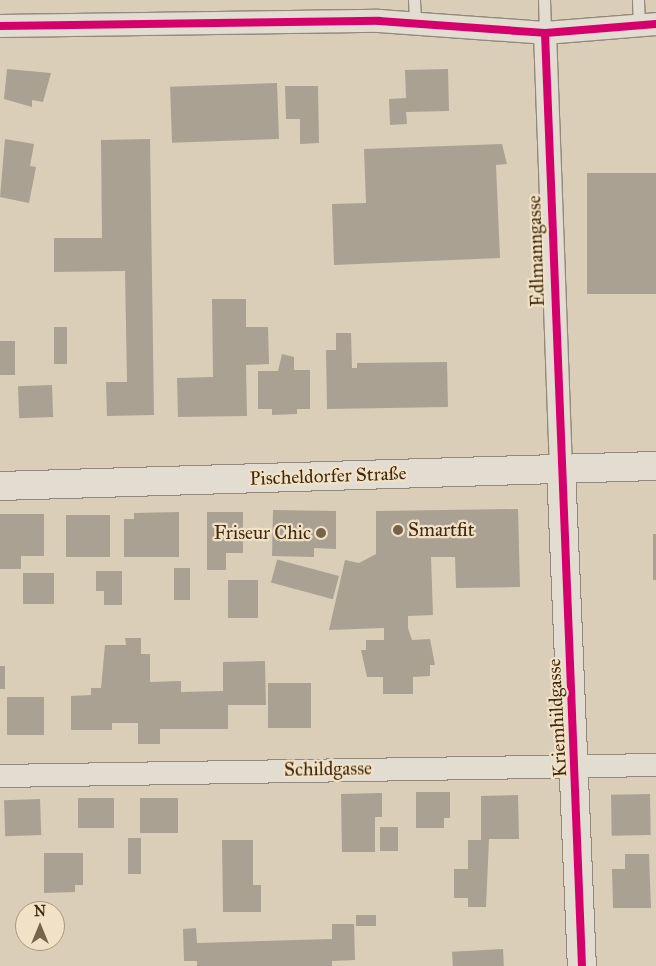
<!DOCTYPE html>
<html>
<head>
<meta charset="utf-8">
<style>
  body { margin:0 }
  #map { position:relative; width:656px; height:966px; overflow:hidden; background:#daceb8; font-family:"IM FELL Great Primer",serif }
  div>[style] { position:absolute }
  .building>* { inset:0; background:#aba192; transform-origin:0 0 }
  .roads { filter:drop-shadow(1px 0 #93897a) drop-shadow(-1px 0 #93897a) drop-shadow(0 1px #93897a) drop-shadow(0 -1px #93897a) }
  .service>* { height:11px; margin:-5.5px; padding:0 5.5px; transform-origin:5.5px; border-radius:5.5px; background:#e2dcd1 }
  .minor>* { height:22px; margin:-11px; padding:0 11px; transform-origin:11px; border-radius:11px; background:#e2dcd1 }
  .tertiary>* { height:28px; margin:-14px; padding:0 14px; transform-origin:14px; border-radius:14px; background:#e2dcd1 }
  .secondary>* { height:28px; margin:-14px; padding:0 14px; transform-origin:14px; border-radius:14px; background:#e2dcd1 }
  .cycleway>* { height:8px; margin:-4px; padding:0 4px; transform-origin:4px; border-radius:4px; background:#d6006c }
  .dots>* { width:14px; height:14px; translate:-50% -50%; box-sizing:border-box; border:2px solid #f1e2c7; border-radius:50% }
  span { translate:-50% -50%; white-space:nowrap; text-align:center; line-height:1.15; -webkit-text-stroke:4.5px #f1e2c7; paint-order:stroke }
  .street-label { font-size:19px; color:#41290e }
  .poi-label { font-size:19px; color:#41290e }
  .left { translate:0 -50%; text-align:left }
  .right { translate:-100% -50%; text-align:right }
  .north { position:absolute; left:15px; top:901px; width:50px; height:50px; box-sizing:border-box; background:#f1e2c7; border:1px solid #ab987d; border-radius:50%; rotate:0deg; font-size:14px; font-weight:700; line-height:20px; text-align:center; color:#41290e }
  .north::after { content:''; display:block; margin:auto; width:18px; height:22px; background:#77634a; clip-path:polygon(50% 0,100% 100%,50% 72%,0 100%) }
</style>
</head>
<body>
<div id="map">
  <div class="building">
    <i style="clip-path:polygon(7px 69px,51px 73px,43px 102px,32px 100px,32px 107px,4px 99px)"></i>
    <i style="clip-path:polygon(448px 69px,449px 111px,406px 112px,407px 124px,390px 125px,389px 99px,406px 98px,405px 70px)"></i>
    <i style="left:277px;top:83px;width:56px;height:107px;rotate:88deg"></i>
    <i style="clip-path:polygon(285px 86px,318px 86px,319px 143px,300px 144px,300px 119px,286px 119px)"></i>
    <i style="clip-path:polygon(5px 139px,34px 144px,30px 166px,36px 167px,29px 203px,0 197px)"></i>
    <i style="clip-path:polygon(150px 139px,154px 415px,107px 416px,106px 382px,127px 382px,125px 271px,54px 272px,54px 238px,102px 238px,101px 140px)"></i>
    <i style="clip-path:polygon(502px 144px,507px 164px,496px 165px,500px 258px,334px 265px,332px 204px,366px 203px,364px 149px)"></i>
    <i style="left:656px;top:173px;width:121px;height:69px;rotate:90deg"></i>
    <i style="clip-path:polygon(212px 299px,246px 299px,246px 327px,268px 327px,269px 364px,246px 365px,247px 416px,178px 417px,177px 378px,213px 377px)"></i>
    <i style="left:54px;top:327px;width:13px;height:37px"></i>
    <i style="clip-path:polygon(336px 333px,351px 333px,352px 368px,357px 368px,357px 363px,447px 362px,448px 407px,327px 409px,326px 350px,336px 350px)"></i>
    <i style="left:0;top:341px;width:15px;height:34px"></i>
    <i style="clip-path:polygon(282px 354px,294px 357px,294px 370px,310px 370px,310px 409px,297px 409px,297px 414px,272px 415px,272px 409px,258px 409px,258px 371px,278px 371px)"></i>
    <i style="left:52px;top:385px;width:32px;height:34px;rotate:88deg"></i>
    <i style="clip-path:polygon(518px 509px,520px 587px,456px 588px,455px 557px,431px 557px,433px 615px,408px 616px,408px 628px,412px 640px,430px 639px,435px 665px,430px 665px,430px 676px,413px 677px,413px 694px,383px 694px,383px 677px,367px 677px,361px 650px,366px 650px,366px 640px,384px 640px,384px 628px,329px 630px,345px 560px,359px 563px,376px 554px,376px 511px)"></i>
    <i style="clip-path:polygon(273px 510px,336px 511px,336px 549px,314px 548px,314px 557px,272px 556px)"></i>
    <i style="clip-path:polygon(179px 512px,179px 557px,124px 557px,124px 519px,134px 519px,134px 513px)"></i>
    <i style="clip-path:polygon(207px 512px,243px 512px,243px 553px,226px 553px,226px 570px,207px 570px)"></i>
    <i style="clip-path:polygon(0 514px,44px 514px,44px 556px,21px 556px,21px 569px,0 569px)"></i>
    <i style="left:110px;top:515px;width:42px;height:44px;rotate:90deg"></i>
    <i style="left:653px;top:534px;width:3px;height:46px"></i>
    <i style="left:174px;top:568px;width:16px;height:32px"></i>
    <i style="clip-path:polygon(96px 571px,122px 571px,122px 605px,104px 605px,104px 591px,96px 591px)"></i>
    <i style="left:23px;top:573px;width:31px;height:31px"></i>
    <i style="left:339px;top:576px;width:24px;height:64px;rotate:105deg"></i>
    <i style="left:228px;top:580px;width:30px;height:38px"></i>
    <i style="clip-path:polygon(125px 638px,141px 638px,141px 654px,150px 654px,150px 682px,181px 681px,181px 692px,223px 691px,223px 662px,265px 661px,266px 705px,228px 705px,228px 729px,160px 729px,160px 744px,138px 744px,138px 723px,112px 723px,112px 730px,71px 730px,71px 696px,91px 695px,91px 688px,101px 688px,105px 645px,126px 645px)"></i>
    <i style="left:0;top:666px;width:5px;height:23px"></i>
    <i style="left:268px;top:683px;width:43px;height:45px"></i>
    <i style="left:44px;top:697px;width:38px;height:37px;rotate:90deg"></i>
    <i style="clip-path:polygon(416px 792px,450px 792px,450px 818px,444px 818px,444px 828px,416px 828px)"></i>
    <i style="clip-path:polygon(382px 793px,382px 817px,375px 817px,375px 852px,342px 852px,341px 794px)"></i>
    <i style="left:650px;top:794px;width:41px;height:39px;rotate:89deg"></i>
    <i style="clip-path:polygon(518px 795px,519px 839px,489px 839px,486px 907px,468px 907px,468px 898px,454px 898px,454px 869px,468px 869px,468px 840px,481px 840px,481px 796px)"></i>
    <i style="left:114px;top:798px;width:30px;height:36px;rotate:90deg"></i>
    <i style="left:140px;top:798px;width:38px;height:35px"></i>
    <i style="left:40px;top:799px;width:36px;height:36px;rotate:88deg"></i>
    <i style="left:380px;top:827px;width:18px;height:24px"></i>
    <i style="left:128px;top:838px;width:13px;height:36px"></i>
    <i style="clip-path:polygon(222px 840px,253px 840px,253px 885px,261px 885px,261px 912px,223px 912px)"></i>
    <i style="clip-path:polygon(44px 853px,83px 853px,83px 885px,75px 885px,75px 892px,44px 893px)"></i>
    <i style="clip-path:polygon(625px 854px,649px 854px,651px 908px,613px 908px,612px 869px,625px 869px)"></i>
    <i style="left:356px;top:915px;width:20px;height:11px"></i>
    <i style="clip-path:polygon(332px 924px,354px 924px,355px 960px,332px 961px,332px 966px,197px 966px,197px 961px,184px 961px,183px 929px,196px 928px,197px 943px,332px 939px)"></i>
    <i style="left:503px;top:949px;width:17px;height:51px;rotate:87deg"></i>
  </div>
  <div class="roads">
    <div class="service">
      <i style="left:414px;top:0;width:22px;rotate:87deg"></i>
      <i style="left:544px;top:0;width:33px;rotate:88deg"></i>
      <i style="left:638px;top:0;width:25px;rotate:88deg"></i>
    </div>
    <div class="minor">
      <i style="left:0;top:26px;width:379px;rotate:-0.8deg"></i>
      <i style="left:379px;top:21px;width:166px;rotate:4.1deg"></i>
      <i style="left:545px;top:33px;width:111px;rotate:-4.6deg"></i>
      <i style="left:545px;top:33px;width:435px;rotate:87.9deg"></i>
      <i style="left:0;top:776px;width:656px;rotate:-0.96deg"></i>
    </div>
    <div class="tertiary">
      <i style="left:561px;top:468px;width:498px;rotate:87.6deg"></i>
    </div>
    <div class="secondary">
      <i style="left:0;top:486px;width:656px;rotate:-1.75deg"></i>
    </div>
  </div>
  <div class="cycleway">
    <i style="left:0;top:26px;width:379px;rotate:-0.8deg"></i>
    <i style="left:379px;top:21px;width:166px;rotate:4.1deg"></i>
    <i style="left:545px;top:33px;width:111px;rotate:-4.6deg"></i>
    <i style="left:545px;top:33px;width:934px;rotate:87.73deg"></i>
  </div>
  <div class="dots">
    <i style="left:398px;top:530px;background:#77634a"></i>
    <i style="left:321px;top:533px;background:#77634a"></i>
  </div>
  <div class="street-label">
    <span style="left:536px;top:251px;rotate:-92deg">Edlmanngasse</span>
    <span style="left:328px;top:476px;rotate:-2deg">Pischeldorfer Straße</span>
    <span style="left:557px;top:718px;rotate:-93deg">Kriemhildgasse</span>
    <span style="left:328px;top:769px;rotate:-1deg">Schildgasse</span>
  </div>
  <div class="poi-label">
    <span class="left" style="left:408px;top:530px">Smartfit</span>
    <span class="right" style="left:311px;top:533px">Friseur Chic</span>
  </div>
  <div class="north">N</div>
</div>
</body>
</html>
